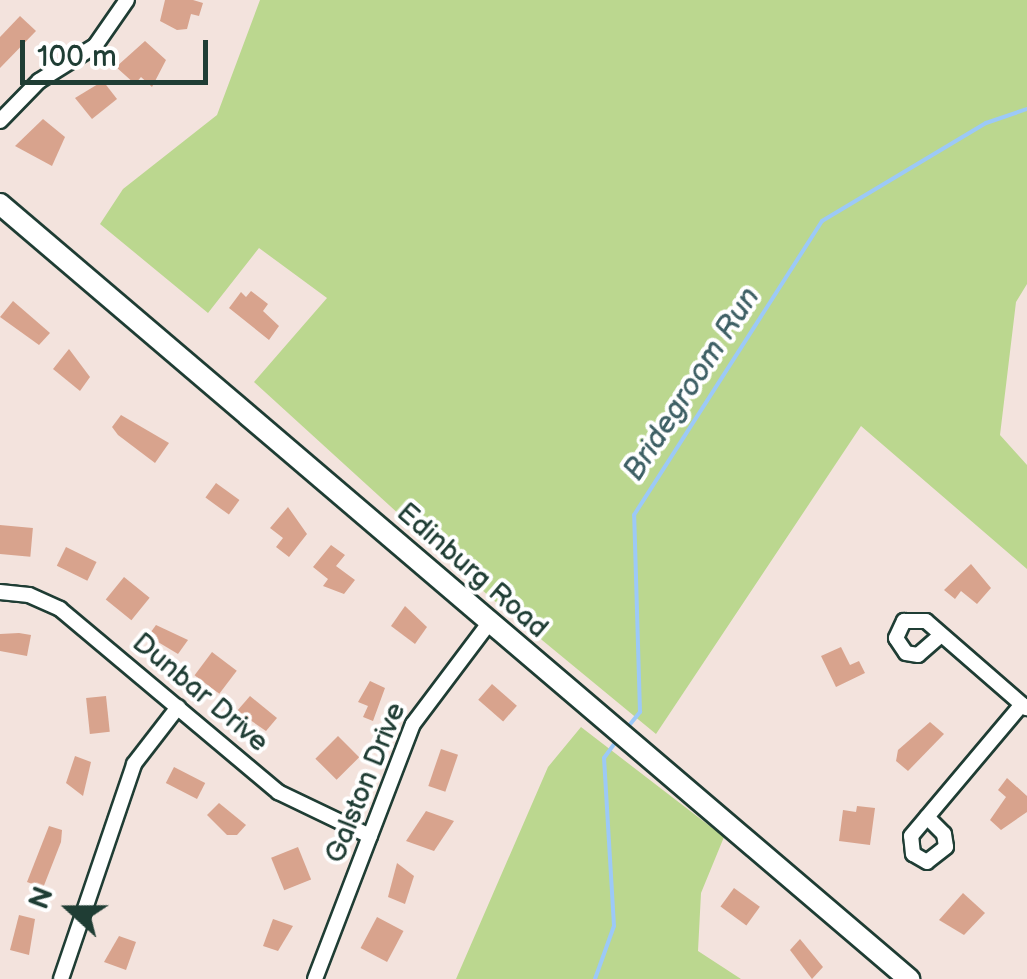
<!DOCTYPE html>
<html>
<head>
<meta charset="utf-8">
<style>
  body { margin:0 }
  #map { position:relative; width:1027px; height:979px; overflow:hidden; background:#f3e3dd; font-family:"Balsamiq Sans",sans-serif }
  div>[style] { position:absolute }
  .green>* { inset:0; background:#bbd78f }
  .stream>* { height:4px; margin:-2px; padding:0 2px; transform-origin:2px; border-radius:2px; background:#9cc9f7 }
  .building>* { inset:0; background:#d8a38d; transform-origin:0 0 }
  .roads { filter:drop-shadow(2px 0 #1f3d34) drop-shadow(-2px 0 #1f3d34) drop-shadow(0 2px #1f3d34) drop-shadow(0 -2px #1f3d34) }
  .minor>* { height:14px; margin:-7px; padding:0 7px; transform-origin:7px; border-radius:7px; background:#fff }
  .secondary>* { height:20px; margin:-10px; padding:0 10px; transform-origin:10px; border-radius:10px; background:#fff }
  span { translate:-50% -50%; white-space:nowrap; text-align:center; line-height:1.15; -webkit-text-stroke:8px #fff; paint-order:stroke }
  .street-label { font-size:28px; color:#1f3d34 }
  .water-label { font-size:30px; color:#3e6065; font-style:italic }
  .north { position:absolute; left:20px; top:859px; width:100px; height:100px; -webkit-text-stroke:8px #fff; paint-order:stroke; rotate:291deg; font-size:28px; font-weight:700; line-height:40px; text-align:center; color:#1f3d34 }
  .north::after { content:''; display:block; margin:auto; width:35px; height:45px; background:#1f3d34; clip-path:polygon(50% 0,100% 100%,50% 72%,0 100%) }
  .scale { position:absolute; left:20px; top:40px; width:188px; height:45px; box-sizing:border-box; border:5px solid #1f3d34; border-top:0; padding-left:12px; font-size:30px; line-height:35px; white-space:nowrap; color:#1f3d34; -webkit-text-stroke:8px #fff; paint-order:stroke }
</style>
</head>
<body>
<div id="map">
  <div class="green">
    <i style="clip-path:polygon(260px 0,1027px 0,1027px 284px,1016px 302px,1000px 435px,1027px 465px,1027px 569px,861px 426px,656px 734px,491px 598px,254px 382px,327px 298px,259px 248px,208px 313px,100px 224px,123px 189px,217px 115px)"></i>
    <i style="clip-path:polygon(581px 727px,724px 837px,701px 893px,698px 951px,741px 979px,456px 979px,548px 767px)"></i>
  </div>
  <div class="stream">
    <i style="left:627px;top:728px;width:21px;rotate:-51deg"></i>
    <i style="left:640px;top:712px;width:197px;rotate:-91.7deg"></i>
    <i style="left:634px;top:515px;width:349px;rotate:-57.4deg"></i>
    <i style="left:822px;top:221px;width:191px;rotate:-30.9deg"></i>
    <i style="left:986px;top:123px;width:43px;rotate:-18.9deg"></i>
    <i style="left:595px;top:979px;width:56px;rotate:-70.3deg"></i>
    <i style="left:614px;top:926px;width:168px;rotate:-93.4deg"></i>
    <i style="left:604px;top:758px;width:24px;rotate:-54deg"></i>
  </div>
  <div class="building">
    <i style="clip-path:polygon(165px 0,193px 0,203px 3px,199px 16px,191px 14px,187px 29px,177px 30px,160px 21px)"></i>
    <i style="clip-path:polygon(20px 16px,36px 31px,0 68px,0 37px)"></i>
    <i style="clip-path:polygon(145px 41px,166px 60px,152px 87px,141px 77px,135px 84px,116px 67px)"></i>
    <i style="clip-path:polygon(103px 81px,117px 99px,92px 119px,75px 98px)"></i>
    <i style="clip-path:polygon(43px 119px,65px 137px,52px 166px,15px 146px)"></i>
    <i style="clip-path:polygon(251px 291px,268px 304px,263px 311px,279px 326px,269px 340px,229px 308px,241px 292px,246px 297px)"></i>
    <i style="clip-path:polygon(13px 301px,50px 333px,39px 345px,0 317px)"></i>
    <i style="clip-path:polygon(69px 349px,90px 377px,80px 391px,53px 369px)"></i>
    <i style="clip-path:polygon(121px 415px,169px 443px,155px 463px,118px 435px,112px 427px)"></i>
    <i style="left:216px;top:483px;width:29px;height:18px;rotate:36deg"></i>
    <i style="clip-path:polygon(288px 507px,307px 534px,289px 557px,276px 547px,283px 538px,270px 528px)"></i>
    <i style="left:0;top:525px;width:33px;height:29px;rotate:5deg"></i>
    <i style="clip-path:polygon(331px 545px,345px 555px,336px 566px,355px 580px,344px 594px,323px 586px,328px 579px,313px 567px)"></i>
    <i style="left:66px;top:547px;width:34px;height:21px;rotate:26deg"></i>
    <i style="clip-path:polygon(971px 564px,991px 588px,977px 604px,961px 591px,955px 599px,944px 590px)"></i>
    <i style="left:124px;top:577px;width:33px;height:29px;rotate:39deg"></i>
    <i style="clip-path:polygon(405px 606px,427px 627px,415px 644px,391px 626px)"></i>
    <i style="clip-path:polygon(156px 625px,188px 640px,178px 654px,148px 636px)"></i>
    <i style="clip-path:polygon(19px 633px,31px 635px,27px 656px,0 651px,0 634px)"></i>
    <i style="clip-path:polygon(841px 647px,850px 665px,859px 661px,865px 673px,836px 687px,821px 656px)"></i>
    <i style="left:212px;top:652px;width:31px;height:29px;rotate:37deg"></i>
    <i style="clip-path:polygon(370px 681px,385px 688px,373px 721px,363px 717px,368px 706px,358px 702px)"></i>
    <i style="left:492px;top:684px;width:33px;height:21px;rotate:41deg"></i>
    <i style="left:106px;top:696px;width:36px;height:20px;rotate:84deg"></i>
    <i style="clip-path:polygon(250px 696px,277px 718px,266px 731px,237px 711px)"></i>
    <i style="clip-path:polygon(930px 722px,944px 734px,908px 771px,896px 761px,898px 750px)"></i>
    <i style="left:338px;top:736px;width:30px;height:32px;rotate:45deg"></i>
    <i style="left:441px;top:749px;width:18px;height:39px;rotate:19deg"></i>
    <i style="clip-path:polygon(75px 756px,91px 762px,83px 796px,66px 783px)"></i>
    <i style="left:174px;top:767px;width:35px;height:18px;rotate:27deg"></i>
    <i style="clip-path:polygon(1007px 778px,1027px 796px,1027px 812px,1001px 830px,990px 820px,1006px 797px,998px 790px)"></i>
    <i style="clip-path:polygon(219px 803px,246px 825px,237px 835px,227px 835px,207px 815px)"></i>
    <i style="clip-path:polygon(857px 806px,875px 808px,870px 845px,839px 841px,843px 810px,856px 812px)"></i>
    <i style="clip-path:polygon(426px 811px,454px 821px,434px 851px,406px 841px)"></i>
    <i style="clip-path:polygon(49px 826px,62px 830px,61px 842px,43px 888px,27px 882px)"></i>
    <i style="left:298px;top:847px;width:35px;height:29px;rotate:68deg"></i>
    <i style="clip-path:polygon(397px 863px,414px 876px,405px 904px,388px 897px)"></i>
    <i style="left:734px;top:888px;width:32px;height:23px;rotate:36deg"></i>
    <i style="clip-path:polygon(963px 893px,985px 913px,964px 935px,939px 920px)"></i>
    <i style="clip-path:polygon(19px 915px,35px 919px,29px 955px,10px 950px)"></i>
    <i style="left:377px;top:917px;width:30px;height:35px;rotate:28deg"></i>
    <i style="clip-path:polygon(273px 919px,293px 926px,278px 951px,263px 946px)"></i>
    <i style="clip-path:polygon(119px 936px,136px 942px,126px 970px,104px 962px)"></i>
    <i style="clip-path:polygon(800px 939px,823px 967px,812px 979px,790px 950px)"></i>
  </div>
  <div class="roads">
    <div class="minor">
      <i style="left:0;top:121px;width:56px;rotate:-45.7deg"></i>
      <i style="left:39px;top:81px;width:66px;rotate:-32deg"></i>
      <i style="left:95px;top:46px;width:56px;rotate:-55.2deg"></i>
      <i style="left:0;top:592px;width:29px;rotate:6deg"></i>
      <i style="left:29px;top:595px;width:34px;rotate:24deg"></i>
      <i style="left:60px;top:609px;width:285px;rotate:40deg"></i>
      <i style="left:278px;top:792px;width:102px;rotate:25.6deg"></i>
      <i style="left:941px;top:635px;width:30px;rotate:139deg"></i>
      <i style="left:918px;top:655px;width:12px;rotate:-171deg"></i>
      <i style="left:906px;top:653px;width:18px;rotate:-124deg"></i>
      <i style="left:896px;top:638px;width:19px;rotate:-65deg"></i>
      <i style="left:904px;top:621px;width:22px"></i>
      <i style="left:926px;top:621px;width:133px;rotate:41deg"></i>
      <i style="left:927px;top:817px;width:24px;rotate:45deg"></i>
      <i style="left:944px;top:834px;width:13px;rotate:81deg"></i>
      <i style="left:946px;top:847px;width:24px;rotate:142deg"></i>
      <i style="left:927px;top:862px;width:16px;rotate:-150deg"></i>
      <i style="left:913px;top:854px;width:18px;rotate:-96deg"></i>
      <i style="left:911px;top:836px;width:172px;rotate:-49.9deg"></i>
      <i style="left:61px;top:979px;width:227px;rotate:-71.2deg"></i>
      <i style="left:134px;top:764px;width:72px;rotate:-52.3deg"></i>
      <i style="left:315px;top:979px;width:273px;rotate:-69deg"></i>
      <i style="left:413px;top:724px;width:128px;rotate:-53deg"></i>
    </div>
    <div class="secondary">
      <i style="left:0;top:204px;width:1195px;rotate:40.45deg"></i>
    </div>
  </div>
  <div class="street-label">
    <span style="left:472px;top:571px;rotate:41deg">Edinburg Road</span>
    <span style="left:200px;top:693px;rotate:40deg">Dunbar Drive</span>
    <span style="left:366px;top:783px;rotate:-68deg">Galston Drive</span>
  </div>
  <div class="water-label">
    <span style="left:692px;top:384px;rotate:-57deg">Bridegroom Run</span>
  </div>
  <div class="north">N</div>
  <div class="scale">100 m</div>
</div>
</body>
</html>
